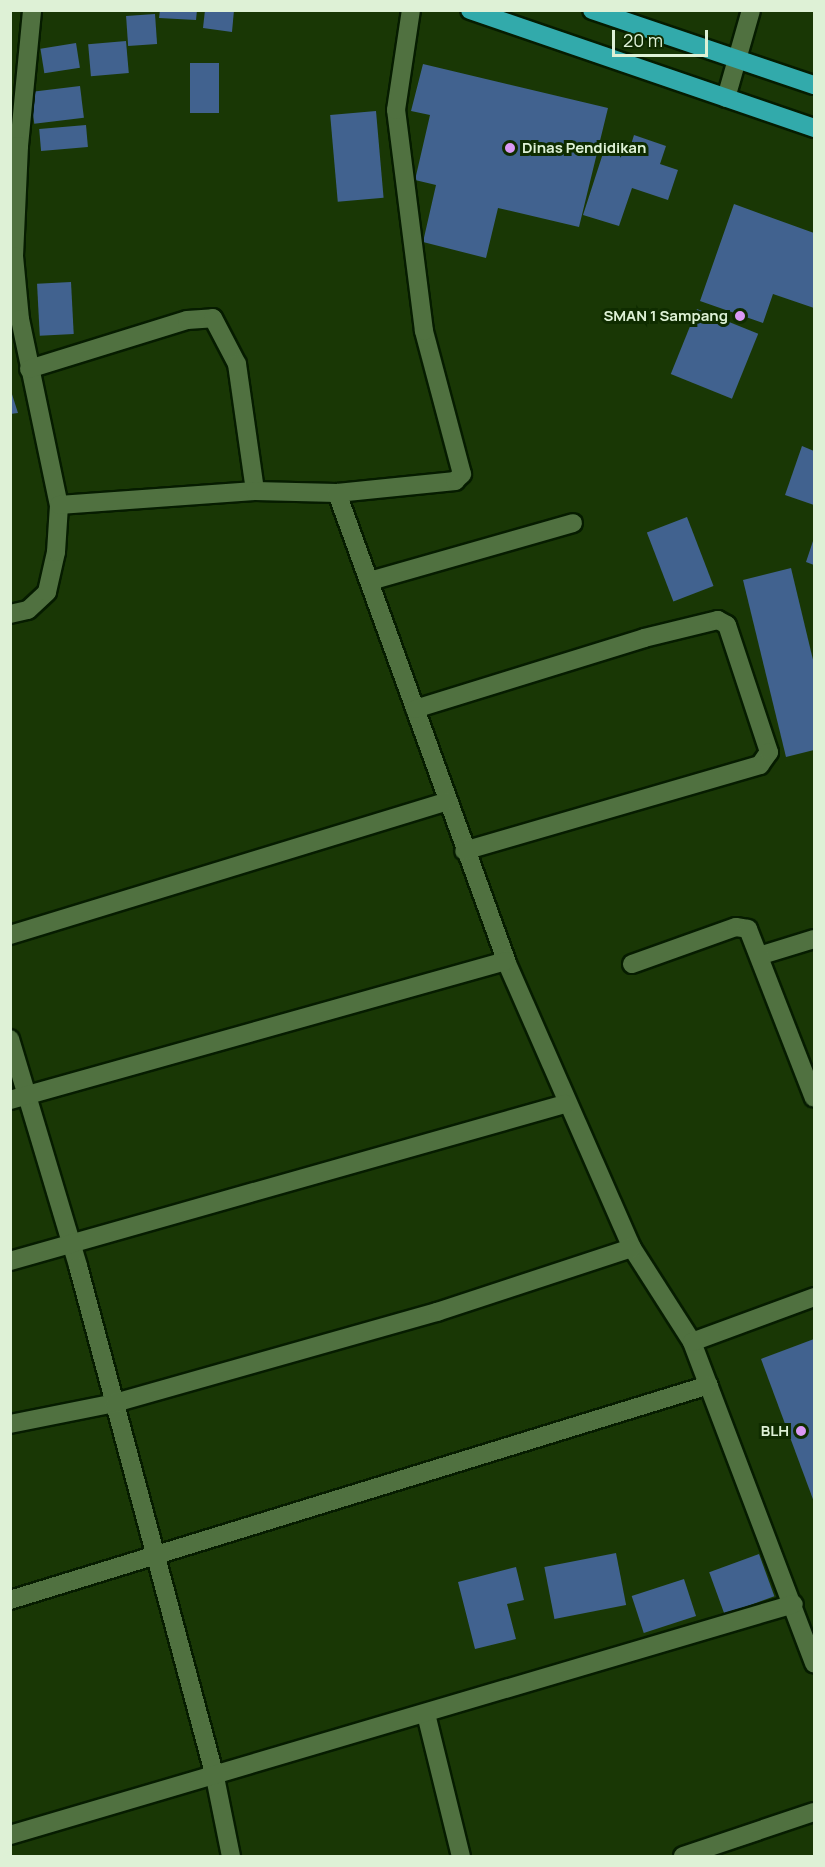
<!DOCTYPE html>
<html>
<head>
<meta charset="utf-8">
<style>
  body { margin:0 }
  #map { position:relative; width:825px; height:1867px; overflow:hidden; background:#193705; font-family:Manrope,sans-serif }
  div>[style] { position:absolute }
  .building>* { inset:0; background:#41628f; transform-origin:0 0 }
  .roads { filter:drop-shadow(2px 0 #061c00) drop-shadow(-2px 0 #061c00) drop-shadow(0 2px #061c00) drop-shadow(0 -2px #061c00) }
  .minor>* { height:18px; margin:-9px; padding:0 9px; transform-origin:9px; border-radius:9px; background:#507140 }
  .highway>* { height:18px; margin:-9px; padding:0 9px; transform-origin:9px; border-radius:9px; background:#32aaab }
  .dots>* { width:16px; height:16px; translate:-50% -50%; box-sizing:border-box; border:3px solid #0f2c00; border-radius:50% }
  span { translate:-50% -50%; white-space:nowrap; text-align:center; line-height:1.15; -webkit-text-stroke:6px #0f2c00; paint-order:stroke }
  .poi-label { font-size:15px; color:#def1d6; font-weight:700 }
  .left { translate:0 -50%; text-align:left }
  .right { translate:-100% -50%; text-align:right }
  .frame { position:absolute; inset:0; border:12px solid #def1d6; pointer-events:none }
  .scale { position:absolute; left:612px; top:30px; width:96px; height:27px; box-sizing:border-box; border:3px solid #def1d6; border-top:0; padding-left:8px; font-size:18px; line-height:21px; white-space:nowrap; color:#def1d6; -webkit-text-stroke:4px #0f2c00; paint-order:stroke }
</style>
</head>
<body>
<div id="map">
  <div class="building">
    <i style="clip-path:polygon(160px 10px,197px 10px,196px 20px,159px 18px)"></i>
    <i style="clip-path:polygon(205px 10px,234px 10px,232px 32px,203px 28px)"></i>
    <i style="left:155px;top:14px;width:30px;height:29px;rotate:86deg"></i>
    <i style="left:126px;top:41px;width:32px;height:38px;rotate:85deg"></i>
    <i style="left:76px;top:43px;width:25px;height:36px;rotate:81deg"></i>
    <i style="left:190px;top:63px;width:29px;height:50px"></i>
    <i style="clip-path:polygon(423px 64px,608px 108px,579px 227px,498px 208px,486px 258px,423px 242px,436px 185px,415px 180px,430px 115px,411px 111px)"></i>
    <i style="left:80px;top:86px;width:32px;height:50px;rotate:83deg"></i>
    <i style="left:376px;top:111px;width:87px;height:46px;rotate:85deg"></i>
    <i style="left:86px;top:125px;width:22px;height:47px;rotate:85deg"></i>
    <i style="clip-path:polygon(634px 135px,666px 146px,660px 164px,678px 170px,668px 200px,632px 188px,619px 226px,583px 215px,606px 144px,629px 151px)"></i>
    <i style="clip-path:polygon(734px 204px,814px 233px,814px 308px,773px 294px,763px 323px,700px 301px)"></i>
    <i style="left:71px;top:282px;width:52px;height:34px;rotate:87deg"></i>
    <i style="left:697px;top:309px;width:66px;height:70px;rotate:22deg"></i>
    <i style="clip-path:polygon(10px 388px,18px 413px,10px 414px)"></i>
    <i style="clip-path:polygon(802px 446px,814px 451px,814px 505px,785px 495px)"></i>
    <i style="left:687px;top:517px;width:74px;height:43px;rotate:69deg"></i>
    <i style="clip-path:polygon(814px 538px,814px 565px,806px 562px)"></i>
    <i style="clip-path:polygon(791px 568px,814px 664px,814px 750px,786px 757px,743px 580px)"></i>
    <i style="clip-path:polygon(814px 1339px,814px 1502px,761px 1359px)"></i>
    <i style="left:616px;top:1553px;width:53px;height:73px;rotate:79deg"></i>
    <i style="left:759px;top:1554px;width:45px;height:53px;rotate:70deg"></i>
    <i style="clip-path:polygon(516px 1567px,524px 1600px,507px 1604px,516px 1639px,475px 1649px,458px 1582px)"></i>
    <i style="left:684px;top:1579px;width:39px;height:55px;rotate:72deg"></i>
  </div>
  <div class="roads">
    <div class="minor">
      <i style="left:726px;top:98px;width:91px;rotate:-74.1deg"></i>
      <i style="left:19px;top:146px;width:137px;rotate:-84.5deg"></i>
      <i style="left:10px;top:148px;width:9px;rotate:-13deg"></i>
      <i style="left:19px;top:146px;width:110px;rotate:92.6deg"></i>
      <i style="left:14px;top:256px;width:63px;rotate:84.6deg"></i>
      <i style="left:20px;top:319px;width:190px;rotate:78.2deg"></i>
      <i style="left:29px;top:369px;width:165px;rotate:-17.2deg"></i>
      <i style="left:187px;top:320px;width:26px;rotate:-4deg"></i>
      <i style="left:213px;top:318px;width:52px;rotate:62.4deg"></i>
      <i style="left:237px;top:364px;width:128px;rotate:81.9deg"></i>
      <i style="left:337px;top:493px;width:119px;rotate:-5.8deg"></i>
      <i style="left:455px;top:481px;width:10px;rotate:-45deg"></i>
      <i style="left:462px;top:474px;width:148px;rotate:-104.9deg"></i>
      <i style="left:424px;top:331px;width:223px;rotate:-97.2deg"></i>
      <i style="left:396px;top:110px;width:101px;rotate:-81.5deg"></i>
      <i style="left:370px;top:581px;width:211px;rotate:-15.9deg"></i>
      <i style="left:10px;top:614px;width:18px;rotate:-13deg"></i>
      <i style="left:28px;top:610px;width:26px;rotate:-43deg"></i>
      <i style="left:47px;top:592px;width:41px;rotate:-77.3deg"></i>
      <i style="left:56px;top:552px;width:47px;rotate:-86.3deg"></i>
      <i style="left:59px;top:505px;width:196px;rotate:-4.1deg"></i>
      <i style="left:255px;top:491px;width:82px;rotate:1.4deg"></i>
      <i style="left:337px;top:493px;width:498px;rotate:70.1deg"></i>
      <i style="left:506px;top:961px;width:313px;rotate:66.3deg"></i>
      <i style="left:632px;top:1248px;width:112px;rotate:57.4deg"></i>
      <i style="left:692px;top:1342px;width:344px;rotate:69.2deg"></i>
      <i style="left:415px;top:709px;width:240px;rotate:-17.2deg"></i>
      <i style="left:644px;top:638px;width:76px;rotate:-13.7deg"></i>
      <i style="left:718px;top:620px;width:10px;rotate:29deg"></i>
      <i style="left:727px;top:625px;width:134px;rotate:71.7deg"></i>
      <i style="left:769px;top:752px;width:16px;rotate:125deg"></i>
      <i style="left:760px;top:765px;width:308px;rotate:163.8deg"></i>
      <i style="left:10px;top:935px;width:457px;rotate:-17deg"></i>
      <i style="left:762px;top:955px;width:54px;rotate:-17.1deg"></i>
      <i style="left:632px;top:964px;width:110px;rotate:-19.6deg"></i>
      <i style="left:736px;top:927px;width:12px;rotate:9deg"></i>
      <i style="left:748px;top:929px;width:181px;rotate:68.7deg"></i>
      <i style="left:10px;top:1039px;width:237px;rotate:73.3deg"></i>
      <i style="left:78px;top:1266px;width:529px;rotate:74.99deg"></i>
      <i style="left:215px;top:1777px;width:81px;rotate:78.6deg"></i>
      <i style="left:10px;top:1100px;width:515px;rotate:-15.66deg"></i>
      <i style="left:10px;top:1261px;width:577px;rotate:-15.8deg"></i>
      <i style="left:692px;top:1342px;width:130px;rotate:-20.2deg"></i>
      <i style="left:10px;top:1424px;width:107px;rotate:-11.3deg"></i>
      <i style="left:115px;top:1403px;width:335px;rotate:-15.8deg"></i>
      <i style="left:437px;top:1312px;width:205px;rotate:-18.2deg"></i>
      <i style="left:10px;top:1600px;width:731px;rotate:-17.1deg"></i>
      <i style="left:426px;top:1714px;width:146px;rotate:76.2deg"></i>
      <i style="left:10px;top:1835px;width:817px;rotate:-16.42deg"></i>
      <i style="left:683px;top:1856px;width:138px;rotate:-18.6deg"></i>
    </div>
    <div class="highway">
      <i style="left:470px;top:10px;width:364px;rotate:18.9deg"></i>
      <i style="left:592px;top:10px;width:234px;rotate:18.7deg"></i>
    </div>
  </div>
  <div class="dots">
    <i style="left:510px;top:148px;background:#db99f5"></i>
    <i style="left:740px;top:316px;background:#db99f5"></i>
    <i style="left:801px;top:1431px;background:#db99f5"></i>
  </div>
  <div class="poi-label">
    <span class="left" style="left:522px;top:148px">Dinas Pendidikan</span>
    <span class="right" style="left:728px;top:316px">SMAN 1 Sampang</span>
    <span class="right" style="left:789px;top:1431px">BLH</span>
  </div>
  <div class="frame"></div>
  <div class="scale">20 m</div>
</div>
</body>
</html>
